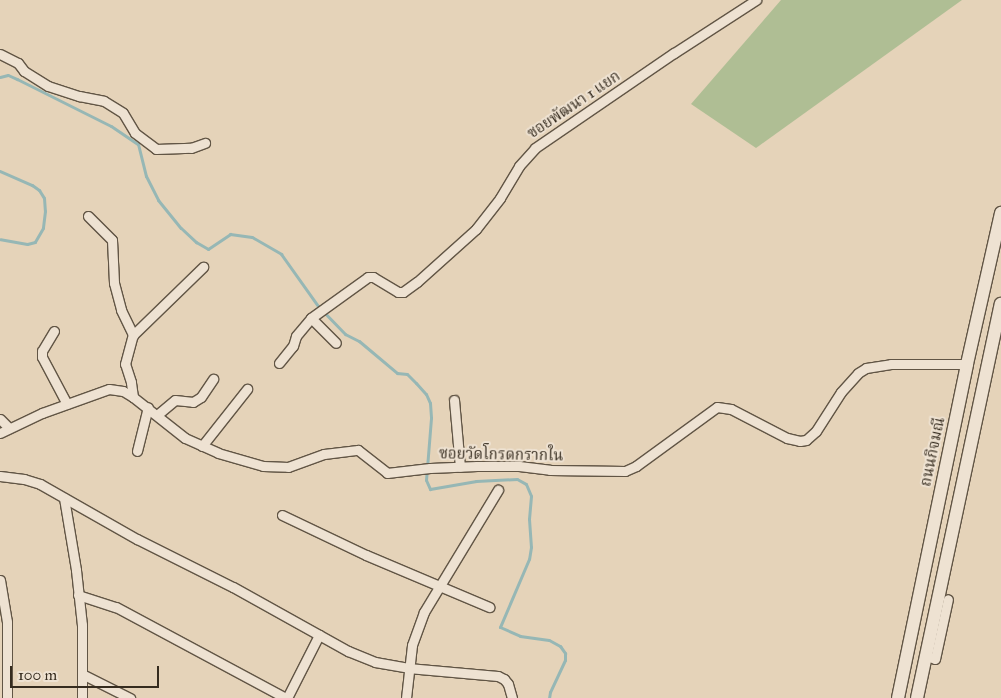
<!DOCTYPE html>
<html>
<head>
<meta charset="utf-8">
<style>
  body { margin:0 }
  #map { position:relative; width:1001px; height:698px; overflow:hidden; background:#e5d3b9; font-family:"IM FELL Great Primer","Noto Serif Thai",serif }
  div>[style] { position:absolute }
  .green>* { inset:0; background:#afbe94 }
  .stream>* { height:3px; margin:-1.5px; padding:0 1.5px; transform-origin:1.5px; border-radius:1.5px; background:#96b7b5 }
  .roads { filter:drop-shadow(1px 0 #615545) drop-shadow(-1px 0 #615545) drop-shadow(0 1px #615545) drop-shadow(0 -1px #615545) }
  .minor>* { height:9px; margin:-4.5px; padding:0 4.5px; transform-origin:4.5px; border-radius:4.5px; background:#eee2d2 }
  .secondary>* { height:12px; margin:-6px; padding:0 6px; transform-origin:6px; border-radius:6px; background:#eee2d2 }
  span { translate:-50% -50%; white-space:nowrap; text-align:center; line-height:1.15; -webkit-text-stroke:4px #eee2d2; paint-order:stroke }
  .street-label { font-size:15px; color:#352b1e }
  .scale { position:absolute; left:10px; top:666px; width:149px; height:22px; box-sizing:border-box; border:2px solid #352b1e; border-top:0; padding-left:6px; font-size:15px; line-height:18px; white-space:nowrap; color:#352b1e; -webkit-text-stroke:4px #eee2d2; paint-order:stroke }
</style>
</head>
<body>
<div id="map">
  <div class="green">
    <i style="clip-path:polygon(781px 0,962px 0,756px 148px,691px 104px)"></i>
  </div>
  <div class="stream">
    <i style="left:0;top:77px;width:8px;rotate:-14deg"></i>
    <i style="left:8px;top:75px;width:10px;rotate:24deg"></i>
    <i style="left:17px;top:79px;width:105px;rotate:26.6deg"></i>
    <i style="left:111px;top:126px;width:32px;rotate:34deg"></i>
    <i style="left:138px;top:144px;width:33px;rotate:76deg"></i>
    <i style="left:146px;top:176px;width:27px;rotate:63deg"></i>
    <i style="left:158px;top:200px;width:36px;rotate:51deg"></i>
    <i style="left:181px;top:228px;width:21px;rotate:43deg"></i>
    <i style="left:196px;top:242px;width:14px;rotate:30deg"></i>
    <i style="left:208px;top:249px;width:27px;rotate:-34deg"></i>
    <i style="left:230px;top:234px;width:22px;rotate:8deg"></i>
    <i style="left:252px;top:237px;width:34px;rotate:30deg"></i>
    <i style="left:281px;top:254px;width:64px;rotate:54.6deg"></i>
    <i style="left:318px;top:306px;width:39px;rotate:46deg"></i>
    <i style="left:345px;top:334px;width:16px;rotate:27deg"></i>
    <i style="left:359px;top:341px;width:50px;rotate:40.1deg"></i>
    <i style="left:397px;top:373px;width:10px;rotate:6deg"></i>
    <i style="left:407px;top:374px;width:13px;rotate:45deg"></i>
    <i style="left:416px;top:383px;width:15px;rotate:48deg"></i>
    <i style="left:426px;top:394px;width:10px;rotate:66deg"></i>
    <i style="left:430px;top:403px;width:15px;rotate:86deg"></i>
    <i style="left:431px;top:418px;width:62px;rotate:94.6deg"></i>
    <i style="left:426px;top:480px;width:10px;rotate:66deg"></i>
    <i style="left:430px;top:489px;width:47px;rotate:-9.9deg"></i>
    <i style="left:476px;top:481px;width:41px;rotate:-2.8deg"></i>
    <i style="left:517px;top:479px;width:10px;rotate:29deg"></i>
    <i style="left:526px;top:484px;width:13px;rotate:67deg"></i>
    <i style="left:531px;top:496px;width:23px;rotate:95deg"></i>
    <i style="left:529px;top:519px;width:28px;rotate:86deg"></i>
    <i style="left:531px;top:547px;width:12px;rotate:99deg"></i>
    <i style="left:529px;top:559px;width:74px;rotate:113.1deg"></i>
    <i style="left:500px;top:627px;width:22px;rotate:24deg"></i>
    <i style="left:520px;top:636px;width:29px;rotate:8deg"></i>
    <i style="left:549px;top:640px;width:13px;rotate:29deg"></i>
    <i style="left:560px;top:646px;width:9px;rotate:54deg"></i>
    <i style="left:565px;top:653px;width:7px;rotate:90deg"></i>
    <i style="left:565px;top:660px;width:35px;rotate:115deg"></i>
    <i style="left:550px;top:692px;width:6px;rotate:99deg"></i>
    <i style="left:0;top:171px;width:35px;rotate:24deg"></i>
    <i style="left:32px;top:185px;width:9px;rotate:36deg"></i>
    <i style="left:39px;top:190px;width:9px;rotate:58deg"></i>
    <i style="left:44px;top:198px;width:13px;rotate:86deg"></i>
    <i style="left:45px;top:211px;width:17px;rotate:97deg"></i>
    <i style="left:43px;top:228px;width:16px;rotate:120deg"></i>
    <i style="left:35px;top:242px;width:8px;rotate:166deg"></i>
    <i style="left:27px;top:244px;width:27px;rotate:-170deg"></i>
  </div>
  <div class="roads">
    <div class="minor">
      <i style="left:0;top:54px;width:20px;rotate:27deg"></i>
      <i style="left:18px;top:63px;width:10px;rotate:53deg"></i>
      <i style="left:24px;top:71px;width:28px;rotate:32deg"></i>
      <i style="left:48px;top:86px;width:33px;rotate:18deg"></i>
      <i style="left:79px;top:96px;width:25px;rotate:11deg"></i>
      <i style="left:104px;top:101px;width:22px;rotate:32deg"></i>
      <i style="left:123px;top:113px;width:23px;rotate:59deg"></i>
      <i style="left:135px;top:133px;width:26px;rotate:37deg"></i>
      <i style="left:156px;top:149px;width:35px;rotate:-2deg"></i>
      <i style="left:191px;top:148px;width:15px;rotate:-20deg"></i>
      <i style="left:88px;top:216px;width:34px;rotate:45deg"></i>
      <i style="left:112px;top:240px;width:43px;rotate:87.3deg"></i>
      <i style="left:114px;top:283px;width:28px;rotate:75deg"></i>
      <i style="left:121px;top:310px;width:28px;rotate:64deg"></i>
      <i style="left:311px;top:318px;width:35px;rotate:45deg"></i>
      <i style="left:54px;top:331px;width:23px;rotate:121deg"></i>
      <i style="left:42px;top:351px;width:6px;rotate:90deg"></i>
      <i style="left:42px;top:357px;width:53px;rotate:62deg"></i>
      <i style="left:279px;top:363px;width:22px;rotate:-51deg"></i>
      <i style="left:293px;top:346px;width:10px;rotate:-73deg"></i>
      <i style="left:296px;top:336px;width:23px;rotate:-50deg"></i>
      <i style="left:311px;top:318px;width:70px;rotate:-35.7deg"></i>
      <i style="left:368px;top:277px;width:5px"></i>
      <i style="left:373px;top:277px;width:29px;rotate:31deg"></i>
      <i style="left:398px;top:292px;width:5px"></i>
      <i style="left:403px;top:292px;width:17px;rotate:-36deg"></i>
      <i style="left:417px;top:282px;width:79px;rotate:-41.9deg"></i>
      <i style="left:476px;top:229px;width:39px;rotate:-52deg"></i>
      <i style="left:500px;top:198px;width:37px;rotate:-59deg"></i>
      <i style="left:519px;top:166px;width:24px;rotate:-48deg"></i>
      <i style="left:535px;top:148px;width:168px;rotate:-34.4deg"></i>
      <i style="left:674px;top:53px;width:98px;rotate:-32.9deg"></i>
      <i style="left:133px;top:397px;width:15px;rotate:-98deg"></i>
      <i style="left:131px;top:382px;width:19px;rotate:-108deg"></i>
      <i style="left:125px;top:364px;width:30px;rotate:-75deg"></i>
      <i style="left:133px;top:335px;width:98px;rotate:-44.2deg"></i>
      <i style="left:454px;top:400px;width:67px;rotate:84.9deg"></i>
      <i style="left:157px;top:415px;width:23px;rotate:-40deg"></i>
      <i style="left:175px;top:400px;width:18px;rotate:6deg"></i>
      <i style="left:193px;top:402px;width:9px;rotate:-32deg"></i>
      <i style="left:201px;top:397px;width:22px;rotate:-56deg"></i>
      <i style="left:0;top:419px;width:13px;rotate:45deg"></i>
      <i style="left:0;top:433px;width:47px;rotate:-25.5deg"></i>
      <i style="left:42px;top:413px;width:71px;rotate:-19.7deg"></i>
      <i style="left:109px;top:389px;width:14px;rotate:8deg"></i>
      <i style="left:123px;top:391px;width:12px;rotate:31deg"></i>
      <i style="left:133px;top:397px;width:66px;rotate:38.3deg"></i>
      <i style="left:185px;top:438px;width:36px;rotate:24deg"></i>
      <i style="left:218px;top:453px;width:47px;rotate:16.1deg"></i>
      <i style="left:263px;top:466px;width:25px;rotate:2deg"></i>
      <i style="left:288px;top:467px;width:38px;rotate:-20deg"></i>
      <i style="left:324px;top:454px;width:34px;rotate:-7deg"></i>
      <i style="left:358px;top:450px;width:37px;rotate:38deg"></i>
      <i style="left:387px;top:473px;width:43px;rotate:-6.6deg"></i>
      <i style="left:430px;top:468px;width:47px;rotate:-2.4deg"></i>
      <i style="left:477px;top:466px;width:42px"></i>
      <i style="left:519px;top:466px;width:31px;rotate:7deg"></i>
      <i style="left:550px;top:470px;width:75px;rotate:0.8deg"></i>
      <i style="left:625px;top:471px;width:12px;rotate:-24deg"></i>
      <i style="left:636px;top:466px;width:100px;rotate:-36.1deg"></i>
      <i style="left:717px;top:407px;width:14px;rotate:8deg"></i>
      <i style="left:731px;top:409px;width:63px;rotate:27.4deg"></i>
      <i style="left:787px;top:438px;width:13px;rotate:13deg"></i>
      <i style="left:800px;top:441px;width:6px;rotate:-9deg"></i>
      <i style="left:806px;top:440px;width:13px;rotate:-42deg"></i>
      <i style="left:816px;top:431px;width:46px;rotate:-57.3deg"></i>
      <i style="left:841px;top:392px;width:25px;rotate:-48deg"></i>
      <i style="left:858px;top:373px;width:9px;rotate:-32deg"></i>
      <i style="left:866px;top:368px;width:25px;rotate:-9deg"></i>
      <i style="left:891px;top:364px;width:76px"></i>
      <i style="left:202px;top:446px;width:73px;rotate:-51.7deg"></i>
      <i style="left:137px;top:451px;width:45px;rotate:-76deg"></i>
      <i style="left:0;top:476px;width:24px;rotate:7deg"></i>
      <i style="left:24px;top:479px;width:17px;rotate:17deg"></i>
      <i style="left:40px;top:484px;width:112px;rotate:29.6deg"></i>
      <i style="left:137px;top:539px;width:107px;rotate:26.6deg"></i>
      <i style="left:233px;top:587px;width:132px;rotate:29.1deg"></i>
      <i style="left:348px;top:651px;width:29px;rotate:22deg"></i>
      <i style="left:375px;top:662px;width:34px;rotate:10deg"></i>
      <i style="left:408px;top:668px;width:90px;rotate:5.1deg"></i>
      <i style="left:498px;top:676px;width:7px;rotate:27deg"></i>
      <i style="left:504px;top:679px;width:6px;rotate:51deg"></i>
      <i style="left:508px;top:684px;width:15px;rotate:74deg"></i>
      <i style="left:64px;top:498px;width:73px;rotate:80.5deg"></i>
      <i style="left:76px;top:570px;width:55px;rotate:83.8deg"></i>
      <i style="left:82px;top:625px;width:73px;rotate:90deg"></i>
      <i style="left:282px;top:515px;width:93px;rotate:25.5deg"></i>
      <i style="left:366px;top:555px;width:134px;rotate:22.9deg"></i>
      <i style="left:0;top:580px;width:43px;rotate:80.5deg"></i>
      <i style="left:7px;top:622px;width:76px;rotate:90deg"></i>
      <i style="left:78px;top:595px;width:40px;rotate:18deg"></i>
      <i style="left:116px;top:607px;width:193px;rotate:28.2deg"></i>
      <i style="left:926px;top:656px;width:9px;rotate:18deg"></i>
      <i style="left:935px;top:659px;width:61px;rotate:-77.8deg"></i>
      <i style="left:82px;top:674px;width:54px;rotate:26.6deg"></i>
      <i style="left:287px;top:698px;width:71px;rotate:-63.1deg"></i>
      <i style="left:406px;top:698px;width:53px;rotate:-83.5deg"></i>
      <i style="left:412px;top:645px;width:35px;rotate:-70deg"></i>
      <i style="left:424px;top:612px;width:143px;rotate:-58.8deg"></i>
    </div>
    <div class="secondary">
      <i style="left:898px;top:698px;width:341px;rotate:-78.3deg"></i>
      <i style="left:967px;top:364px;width:155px;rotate:-77.3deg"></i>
      <i style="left:917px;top:698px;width:403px;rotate:-78deg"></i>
    </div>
  </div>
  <div class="street-label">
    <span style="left:574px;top:105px;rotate:-34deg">ซอยพัฒนา 1 แยก</span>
    <span style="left:933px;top:452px;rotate:-78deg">ถนนกิจมณี</span>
    <span style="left:501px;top:455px;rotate:1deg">ซอยวัดโกรดกรากใน</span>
  </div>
  <div class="scale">100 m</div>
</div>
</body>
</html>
